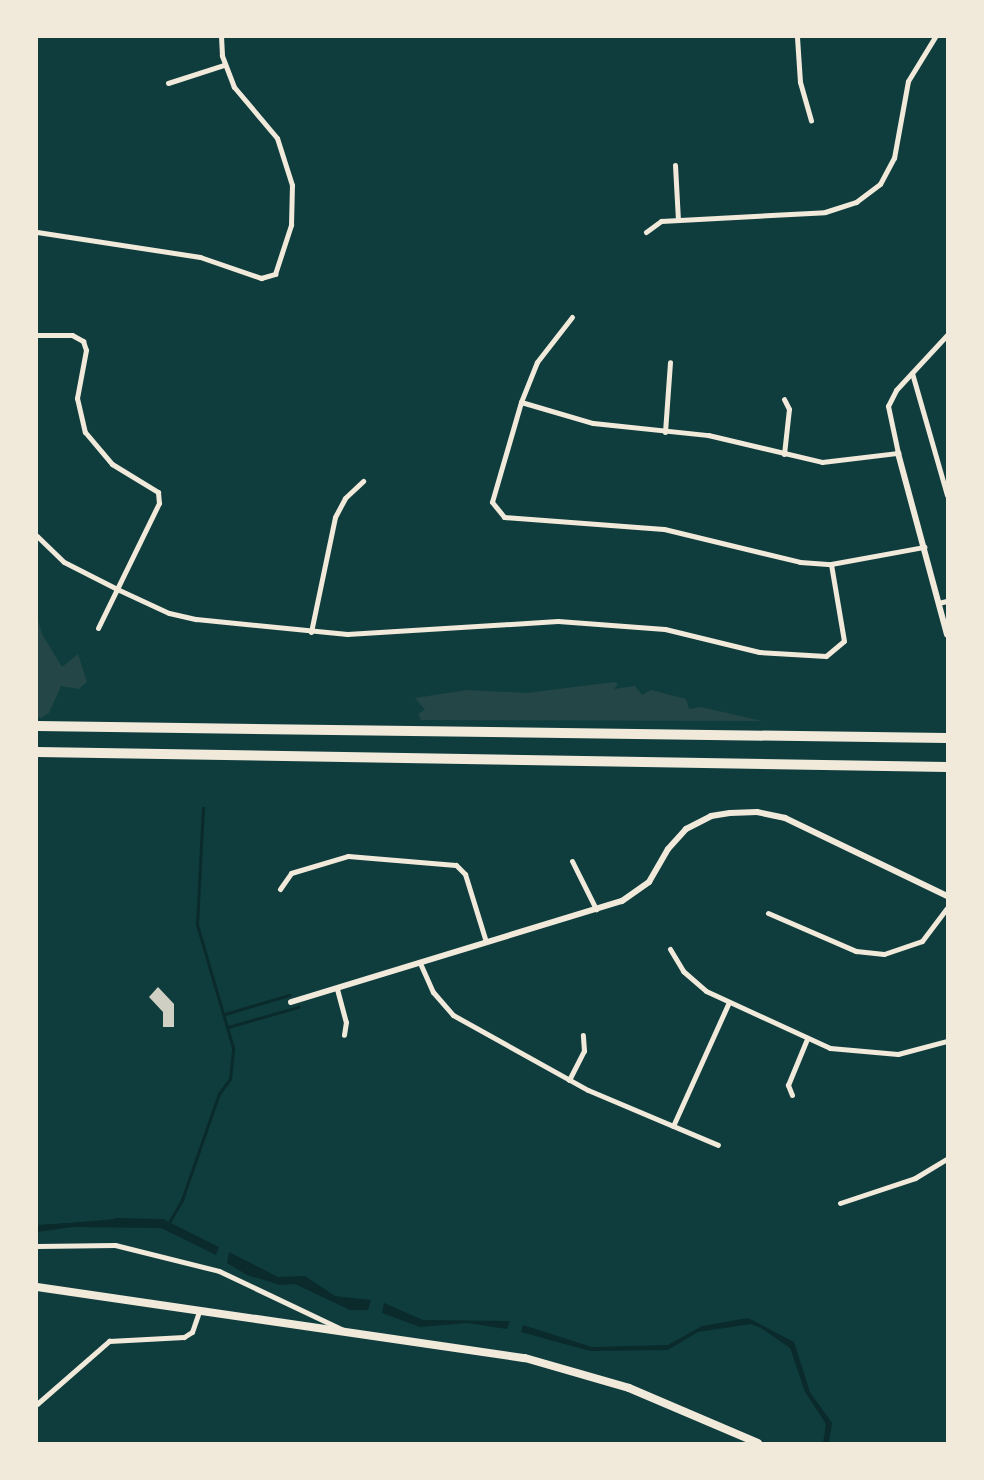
<!DOCTYPE html>
<html>
<head>
<meta charset="utf-8">
<style>
  body { margin:0 }
  #map { position:relative; width:984px; height:1480px; overflow:hidden; background:#0f3d3e; font-family:Barlow,sans-serif }
  div>[style] { position:absolute }
  .green>* { inset:0; background:#244646 }
  .water>* { inset:0; background:#0a2a2b }
  .stream>* { height:2.5px; margin:-1.25px; padding:0 1.25px; transform-origin:1.25px; border-radius:1.25px; background:#0a2a2b }
  .building>* { inset:0; background:#cfcfc3 }
  .minor>* { height:5px; margin:-2.5px; padding:0 2.5px; transform-origin:2.5px; border-radius:2.5px; background:#f1e9da }
  .tertiary>* { height:6px; margin:-3px; padding:0 3px; transform-origin:3px; border-radius:3px; background:#f1e9da }
  .primary>* { height:8px; margin:-4px; padding:0 4px; transform-origin:4px; border-radius:4px; background:#f1e9da }
  .motorway>* { height:10px; margin:-5px; padding:0 5px; transform-origin:5px; border-radius:5px; background:#f1e9da }
  span { translate:-50% -50%; white-space:nowrap; text-align:center; line-height:1.15; -webkit-text-stroke:7px #f1e9da; paint-order:stroke }
  .frame { position:absolute; inset:0; border:38px solid #f1e9da; pointer-events:none }
</style>
</head>
<body>
<div id="map">
  <div class="green">
    <i style="clip-path:polygon(37px 616px,42px 634px,62px 667px,78px 654px,87px 682px,79px 689px,61px 686px,49px 713px,41px 718px,37px 717px)"></i>
    <i style="clip-path:polygon(614px 682px,618px 684px,614px 689px,635px 686px,642px 695px,651px 690px,686px 699px,689px 709px,701px 707px,762px 721px,421px 720px,418px 714px,425px 710px,415px 698px,467px 690px,527px 693px)"></i>
  </div>
  <div class="water">
    <i style="clip-path:polygon(115px 1219px,165px 1220px,219px 1247px,216px 1255px,161px 1228px,73px 1227px,37px 1232px,37px 1226px)"></i>
    <i style="clip-path:polygon(229px 1252px,278px 1277px,305px 1276px,335px 1296px,371px 1300px,368px 1310px,350px 1310px,295px 1284px,280px 1285px,247px 1275px,227px 1263px)"></i>
    <i style="clip-path:polygon(384px 1303px,423px 1320px,510px 1321px,507px 1329px,467px 1323px,420px 1327px,382px 1313px)"></i>
    <i style="clip-path:polygon(748px 1318px,794px 1342px,810px 1392px,832px 1423px,829px 1443px,823px 1443px,826px 1424px,805px 1392px,790px 1348px,761px 1328px,751px 1324px,698px 1332px,668px 1350px,590px 1351px,521px 1332px,523px 1325px,592px 1347px,668px 1345px,702px 1326px)"></i>
  </div>
  <div class="stream">
    <i style="left:225px;top:1014px;width:67px;rotate:-16.5deg"></i>
    <i style="left:228px;top:1027px;width:73px;rotate:-15.9deg"></i>
    <i style="left:115px;top:1219px;width:48px;rotate:1.2deg"></i>
    <i style="left:170px;top:1221px;width:24px;rotate:-60deg"></i>
    <i style="left:182px;top:1200px;width:112px;rotate:-70.8deg"></i>
    <i style="left:219px;top:1094px;width:19px;rotate:-54deg"></i>
    <i style="left:230px;top:1079px;width:31px;rotate:-84deg"></i>
    <i style="left:233px;top:1048px;width:128px;rotate:-106.3deg"></i>
    <i style="left:197px;top:925px;width:117px;rotate:-87.1deg"></i>
    <i style="left:37px;top:1226px;width:47px;rotate:-3.7deg"></i>
  </div>
  <div class="building">
    <i style="clip-path:polygon(158px 987px,174px 1004px,174px 1027px,163px 1027px,163px 1012px,149px 997px)"></i>
  </div>
  <div class="minor">
    <i style="left:797px;top:37px;width:45px;rotate:86.2deg"></i>
    <i style="left:800px;top:82px;width:40px;rotate:74deg"></i>
    <i style="left:168px;top:83px;width:59px;rotate:-17.8deg"></i>
    <i style="left:675px;top:165px;width:55px;rotate:86.9deg"></i>
    <i style="left:37px;top:232px;width:165px;rotate:8.7deg"></i>
    <i style="left:200px;top:257px;width:65px;rotate:19deg"></i>
    <i style="left:261px;top:278px;width:15px;rotate:-16deg"></i>
    <i style="left:275px;top:274px;width:52px;rotate:-71.9deg"></i>
    <i style="left:291px;top:225px;width:40px;rotate:-88.6deg"></i>
    <i style="left:292px;top:185px;width:49px;rotate:-107.7deg"></i>
    <i style="left:277px;top:138px;width:67px;rotate:-130.1deg"></i>
    <i style="left:234px;top:87px;width:34px;rotate:-111deg"></i>
    <i style="left:222px;top:55px;width:18px;rotate:-93deg"></i>
    <i style="left:646px;top:232px;width:19px;rotate:-36deg"></i>
    <i style="left:661px;top:221px;width:164px;rotate:-3.1deg"></i>
    <i style="left:825px;top:212px;width:33px;rotate:-18deg"></i>
    <i style="left:856px;top:202px;width:30px;rotate:-37deg"></i>
    <i style="left:880px;top:184px;width:30px;rotate:-62deg"></i>
    <i style="left:894px;top:158px;width:78px;rotate:-79.7deg"></i>
    <i style="left:908px;top:81px;width:52px;rotate:-58.5deg"></i>
    <i style="left:572px;top:317px;width:57px;rotate:127.9deg"></i>
    <i style="left:537px;top:362px;width:43px;rotate:111.8deg"></i>
    <i style="left:521px;top:402px;width:104px;rotate:106.2deg"></i>
    <i style="left:492px;top:502px;width:19px;rotate:51deg"></i>
    <i style="left:504px;top:517px;width:160px;rotate:4.3deg"></i>
    <i style="left:664px;top:529px;width:140px;rotate:13.6deg"></i>
    <i style="left:800px;top:562px;width:31px;rotate:4deg"></i>
    <i style="left:831px;top:564px;width:95px;rotate:-10.4deg"></i>
    <i style="left:37px;top:335px;width:35px"></i>
    <i style="left:72px;top:335px;width:13px;rotate:29deg"></i>
    <i style="left:83px;top:341px;width:9px;rotate:72deg"></i>
    <i style="left:86px;top:350px;width:49px;rotate:100.6deg"></i>
    <i style="left:77px;top:398px;width:35px;rotate:77deg"></i>
    <i style="left:85px;top:432px;width:42px;rotate:49.8deg"></i>
    <i style="left:112px;top:464px;width:54px;rotate:31.3deg"></i>
    <i style="left:158px;top:492px;width:11px;rotate:85deg"></i>
    <i style="left:159px;top:503px;width:139px;rotate:116deg"></i>
    <i style="left:912px;top:373px;width:127px;rotate:74deg"></i>
    <i style="left:521px;top:402px;width:75px;rotate:16.3deg"></i>
    <i style="left:593px;top:423px;width:116px;rotate:6deg"></i>
    <i style="left:708px;top:435px;width:117px;rotate:13.3deg"></i>
    <i style="left:822px;top:462px;width:77px;rotate:-6.8deg"></i>
    <i style="left:898px;top:453px;width:48px;rotate:-102deg"></i>
    <i style="left:888px;top:406px;width:18px;rotate:-63deg"></i>
    <i style="left:896px;top:390px;width:75px;rotate:-47.2deg"></i>
    <i style="left:665px;top:432px;width:70px;rotate:-85.9deg"></i>
    <i style="left:784px;top:454px;width:45px;rotate:-83.7deg"></i>
    <i style="left:789px;top:409px;width:11px;rotate:-117deg"></i>
    <i style="left:37px;top:536px;width:37px;rotate:44deg"></i>
    <i style="left:64px;top:562px;width:59px;rotate:27deg"></i>
    <i style="left:117px;top:589px;width:57px;rotate:24.8deg"></i>
    <i style="left:169px;top:613px;width:28px;rotate:13deg"></i>
    <i style="left:196px;top:619px;width:152px;rotate:5.7deg"></i>
    <i style="left:347px;top:634px;width:211px;rotate:-3.5deg"></i>
    <i style="left:558px;top:621px;width:107px;rotate:4.3deg"></i>
    <i style="left:665px;top:629px;width:97px;rotate:13.7deg"></i>
    <i style="left:759px;top:652px;width:67px;rotate:3.4deg"></i>
    <i style="left:826px;top:656px;width:23px;rotate:-40deg"></i>
    <i style="left:844px;top:641px;width:78px;rotate:-99.6deg"></i>
    <i style="left:938px;top:603px;width:9px;rotate:-13deg"></i>
    <i style="left:311px;top:632px;width:117px;rotate:-78.2deg"></i>
    <i style="left:335px;top:517px;width:21px;rotate:-62deg"></i>
    <i style="left:345px;top:498px;width:25px;rotate:-43deg"></i>
    <i style="left:572px;top:861px;width:54px;rotate:63.4deg"></i>
    <i style="left:280px;top:889px;width:19px;rotate:-55deg"></i>
    <i style="left:291px;top:873px;width:59px;rotate:-16.6deg"></i>
    <i style="left:348px;top:856px;width:108px;rotate:4.8deg"></i>
    <i style="left:456px;top:865px;width:13px;rotate:45deg"></i>
    <i style="left:465px;top:874px;width:71px;rotate:72.8deg"></i>
    <i style="left:768px;top:913px;width:96px;rotate:23.4deg"></i>
    <i style="left:856px;top:951px;width:28px;rotate:6deg"></i>
    <i style="left:884px;top:954px;width:40px;rotate:-18.9deg"></i>
    <i style="left:922px;top:941px;width:41px;rotate:-52.9deg"></i>
    <i style="left:670px;top:949px;width:26px;rotate:59deg"></i>
    <i style="left:683px;top:971px;width:30px;rotate:41deg"></i>
    <i style="left:706px;top:991px;width:136px;rotate:24.7deg"></i>
    <i style="left:830px;top:1048px;width:68px;rotate:5deg"></i>
    <i style="left:898px;top:1054px;width:51px;rotate:-14.9deg"></i>
    <i style="left:420px;top:963px;width:32px;rotate:66deg"></i>
    <i style="left:433px;top:992px;width:30px;rotate:49deg"></i>
    <i style="left:453px;top:1015px;width:154px;rotate:29.1deg"></i>
    <i style="left:588px;top:1090px;width:141px;rotate:22.9deg"></i>
    <i style="left:337px;top:989px;width:34px;rotate:75deg"></i>
    <i style="left:346px;top:1022px;width:13px;rotate:99deg"></i>
    <i style="left:569px;top:1080px;width:33px;rotate:-63deg"></i>
    <i style="left:584px;top:1051px;width:16px;rotate:-94deg"></i>
    <i style="left:792px;top:1095px;width:11px;rotate:-112deg"></i>
    <i style="left:788px;top:1085px;width:50px;rotate:-67.6deg"></i>
    <i style="left:673px;top:1126px;width:134px;rotate:-65.7deg"></i>
    <i style="left:840px;top:1203px;width:79px;rotate:-18.4deg"></i>
    <i style="left:915px;top:1178px;width:37px;rotate:-31deg"></i>
    <i style="left:37px;top:1246px;width:78px;rotate:-0.7deg"></i>
    <i style="left:115px;top:1245px;width:107px;rotate:14deg"></i>
    <i style="left:219px;top:1271px;width:137px;rotate:25.4deg"></i>
    <i style="left:37px;top:1404px;width:96px;rotate:-41.2deg"></i>
    <i style="left:109px;top:1341px;width:75px;rotate:-3.1deg"></i>
    <i style="left:184px;top:1337px;width:9px;rotate:-32deg"></i>
    <i style="left:192px;top:1332px;width:21px;rotate:-71deg"></i>
  </div>
  <div class="tertiary">
    <i style="left:898px;top:453px;width:188px;rotate:74.9deg"></i>
    <i style="left:291px;top:1002px;width:346px;rotate:-17deg"></i>
    <i style="left:622px;top:901px;width:33px;rotate:-35deg"></i>
    <i style="left:649px;top:882px;width:38px;rotate:-60deg"></i>
    <i style="left:668px;top:849px;width:27px;rotate:-48deg"></i>
    <i style="left:686px;top:829px;width:28px;rotate:-27deg"></i>
    <i style="left:711px;top:816px;width:19px;rotate:-9deg"></i>
    <i style="left:730px;top:813px;width:27px;rotate:-2deg"></i>
    <i style="left:757px;top:812px;width:29px;rotate:12deg"></i>
    <i style="left:785px;top:818px;width:180px;rotate:25.7deg"></i>
  </div>
  <div class="primary">
    <i style="left:37px;top:1287px;width:493px;rotate:8.3deg"></i>
    <i style="left:525px;top:1358px;width:108px;rotate:16.1deg"></i>
    <i style="left:629px;top:1388px;width:140px;rotate:23.1deg"></i>
  </div>
  <div class="motorway">
    <i style="left:37px;top:726px;width:910px;rotate:0.76deg"></i>
    <i style="left:37px;top:752px;width:910px;rotate:0.94deg"></i>
  </div>
  <div class="frame"></div>
</div>
</body>
</html>
